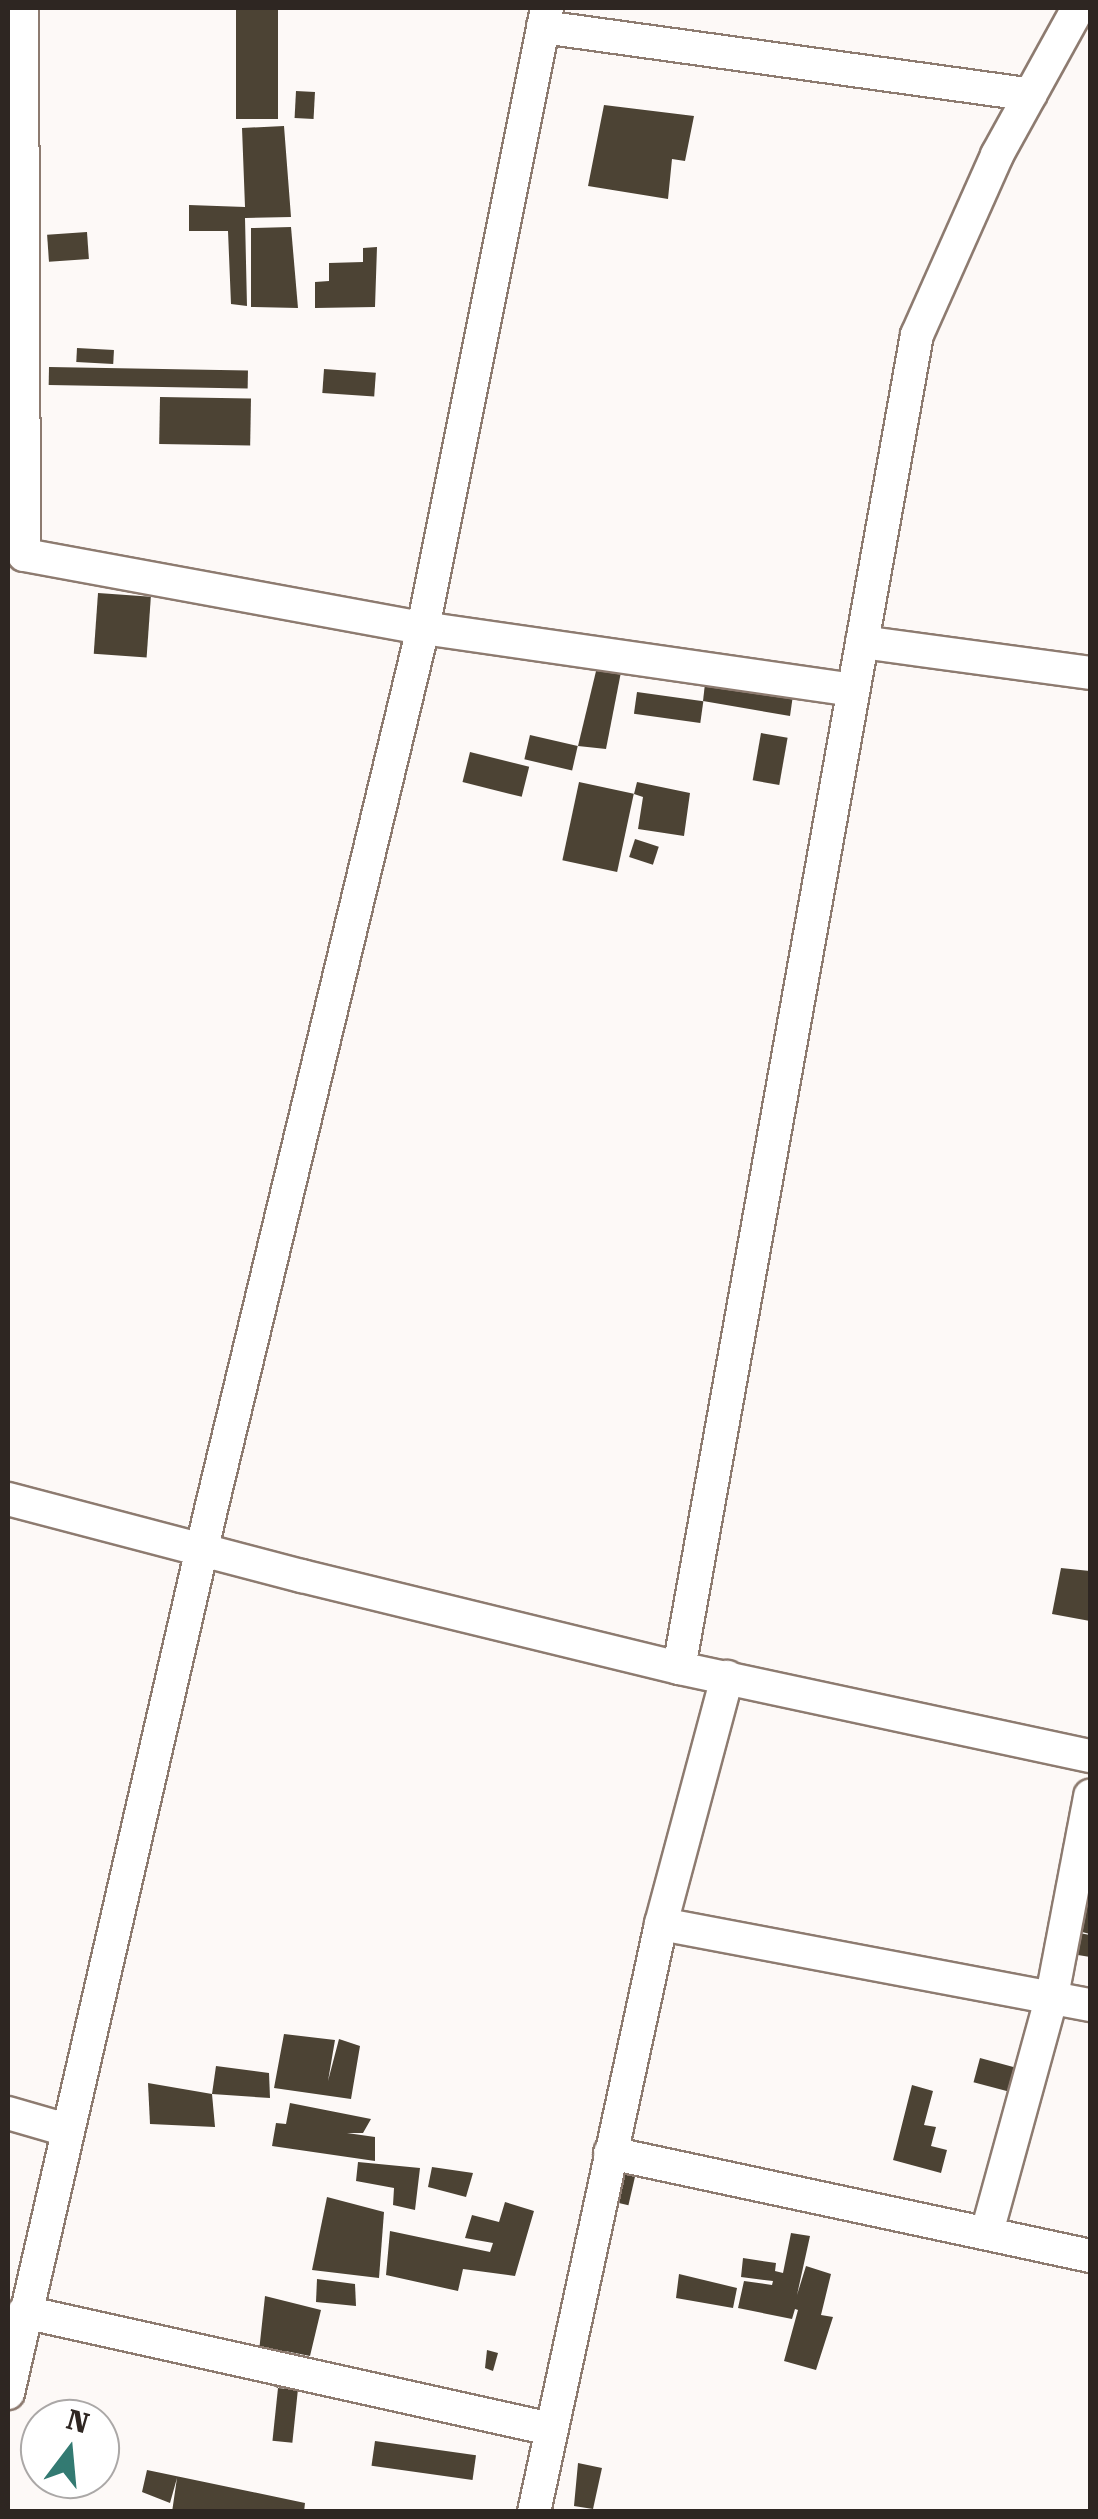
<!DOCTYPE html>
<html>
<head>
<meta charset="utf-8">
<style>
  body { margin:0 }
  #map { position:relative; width:1098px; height:2519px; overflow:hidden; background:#fdf9f7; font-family:"Roboto Serif",serif }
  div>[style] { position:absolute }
  .building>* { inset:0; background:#4c4334; transform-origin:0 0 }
  .roads { filter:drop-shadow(2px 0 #8d7b70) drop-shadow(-2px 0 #8d7b70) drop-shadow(0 2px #8d7b70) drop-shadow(0 -2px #8d7b70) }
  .minor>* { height:32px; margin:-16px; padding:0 16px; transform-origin:16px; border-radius:16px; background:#fff }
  span { translate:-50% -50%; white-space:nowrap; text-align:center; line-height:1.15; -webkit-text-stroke:10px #fff; paint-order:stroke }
  .frame { position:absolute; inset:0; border:10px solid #2e2622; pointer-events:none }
  .north { position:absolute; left:20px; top:2399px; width:100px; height:100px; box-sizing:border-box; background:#fff; border:2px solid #aba8a7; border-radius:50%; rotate:16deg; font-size:28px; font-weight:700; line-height:40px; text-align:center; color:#2e2622 }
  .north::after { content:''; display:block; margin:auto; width:35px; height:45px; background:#337a72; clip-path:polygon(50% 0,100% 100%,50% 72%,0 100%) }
</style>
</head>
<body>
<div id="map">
  <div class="building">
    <i style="left:236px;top:8px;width:42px;height:111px"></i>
    <i style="left:296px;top:91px;width:19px;height:27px;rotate:3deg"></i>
    <i style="clip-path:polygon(604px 105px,694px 116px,685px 161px,672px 159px,668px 199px,588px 186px)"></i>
    <i style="clip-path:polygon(284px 126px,291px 217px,245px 218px,247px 306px,231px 304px,228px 231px,189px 231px,189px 205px,245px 207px,242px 128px)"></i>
    <i style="clip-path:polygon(291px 227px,298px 308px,251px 307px,251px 228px)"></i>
    <i style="left:87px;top:232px;width:27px;height:40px;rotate:86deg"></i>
    <i style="clip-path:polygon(377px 247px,375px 307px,315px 308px,315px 282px,329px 281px,329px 263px,363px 262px,363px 248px)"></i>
    <i style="left:77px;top:348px;width:37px;height:14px;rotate:3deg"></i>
    <i style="left:49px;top:367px;width:199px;height:18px;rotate:1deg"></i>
    <i style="left:324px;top:369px;width:52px;height:24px;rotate:4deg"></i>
    <i style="left:160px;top:397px;width:91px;height:47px;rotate:1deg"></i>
    <i style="left:98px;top:593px;width:53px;height:61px;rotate:4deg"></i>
    <i style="clip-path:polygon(597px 667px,621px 672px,606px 749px,578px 746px)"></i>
    <i style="clip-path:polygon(706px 675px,795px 681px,790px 716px,703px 701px)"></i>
    <i style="left:637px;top:692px;width:67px;height:22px;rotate:8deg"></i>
    <i style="left:761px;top:733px;width:27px;height:48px;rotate:10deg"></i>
    <i style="left:530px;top:735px;width:49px;height:25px;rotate:13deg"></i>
    <i style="left:470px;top:752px;width:61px;height:31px;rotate:14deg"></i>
    <i style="left:579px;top:782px;width:56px;height:80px;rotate:12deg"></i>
    <i style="clip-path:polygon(637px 782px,690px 793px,684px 836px,638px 829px,643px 797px,634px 794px)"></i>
    <i style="left:635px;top:839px;width:25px;height:19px;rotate:18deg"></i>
    <i style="clip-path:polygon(1061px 1568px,1090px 1571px,1090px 1621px,1052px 1614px)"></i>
    <i style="clip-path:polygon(1083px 1884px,1090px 1884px,1090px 1934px,1074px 1930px)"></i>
    <i style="clip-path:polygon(1074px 1932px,1090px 1935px,1090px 1957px,1072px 1954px)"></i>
    <i style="clip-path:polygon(284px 2034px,335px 2040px,328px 2081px,339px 2039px,360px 2046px,351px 2099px,274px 2088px)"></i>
    <i style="left:980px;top:2058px;width:47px;height:25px;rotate:15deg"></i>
    <i style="clip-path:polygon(216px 2066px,269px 2073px,270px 2098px,212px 2094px)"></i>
    <i style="clip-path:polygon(148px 2083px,212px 2094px,215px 2127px,150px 2124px)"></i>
    <i style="clip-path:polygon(912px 2085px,933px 2091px,924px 2125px,936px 2127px,931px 2146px,947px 2150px,941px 2173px,893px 2160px)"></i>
    <i style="clip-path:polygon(290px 2103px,371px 2119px,363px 2133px,347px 2133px,375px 2137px,375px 2161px,272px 2146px,276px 2123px,286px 2124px)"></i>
    <i style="left:615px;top:2161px;width:23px;height:40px;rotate:13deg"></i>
    <i style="clip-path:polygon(358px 2162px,420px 2168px,415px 2210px,393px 2205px,394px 2188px,356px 2181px)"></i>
    <i style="clip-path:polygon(432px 2167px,473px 2173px,466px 2197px,428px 2187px)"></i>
    <i style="clip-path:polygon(327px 2197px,384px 2212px,379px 2278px,312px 2270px)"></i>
    <i style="clip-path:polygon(505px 2202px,534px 2211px,515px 2276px,463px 2269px,458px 2291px,386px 2275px,390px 2231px,490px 2252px,493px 2243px,465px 2238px,472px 2215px,499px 2222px)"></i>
    <i style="clip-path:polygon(791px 2233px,810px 2236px,797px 2295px,806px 2266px,831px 2274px,821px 2315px,833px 2317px,816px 2370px,784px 2361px,798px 2310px,795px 2309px,792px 2319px,738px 2308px,744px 2281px,772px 2285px,773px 2281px,741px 2277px,743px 2258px,776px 2263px,775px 2271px,783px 2273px)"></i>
    <i style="clip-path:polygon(679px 2274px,737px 2288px,733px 2308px,676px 2298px)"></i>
    <i style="clip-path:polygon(317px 2279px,355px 2284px,356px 2306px,316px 2302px)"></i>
    <i style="clip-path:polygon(265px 2296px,321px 2310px,310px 2356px,285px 2351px,278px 2388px,256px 2379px)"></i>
    <i style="clip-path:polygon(487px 2350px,498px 2353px,493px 2371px,485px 2368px)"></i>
    <i style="left:278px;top:2388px;width:20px;height:53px;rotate:6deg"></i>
    <i style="left:375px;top:2441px;width:102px;height:25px;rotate:8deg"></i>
    <i style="clip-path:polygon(578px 2463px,602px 2468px,593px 2509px,574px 2506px)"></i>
    <i style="clip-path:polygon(147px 2470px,305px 2503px,304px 2512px,172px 2512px,177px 2478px,170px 2503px,142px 2492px)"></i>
  </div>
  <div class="roads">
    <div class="minor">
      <i style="left:22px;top:8px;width:547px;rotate:89.79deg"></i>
      <i style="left:24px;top:555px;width:406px;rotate:10.4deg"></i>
      <i style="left:423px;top:628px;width:434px;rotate:8.2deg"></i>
      <i style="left:543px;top:27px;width:492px;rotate:7.9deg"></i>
      <i style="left:862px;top:642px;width:230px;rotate:7.7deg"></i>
      <i style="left:8px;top:1499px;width:304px;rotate:14.7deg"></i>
      <i style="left:302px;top:1576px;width:388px;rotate:13.7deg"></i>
      <i style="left:679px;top:1668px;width:420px;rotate:12.1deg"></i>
      <i style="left:679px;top:1668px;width:1354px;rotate:-79.88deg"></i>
      <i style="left:917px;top:335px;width:197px;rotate:-66deg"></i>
      <i style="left:997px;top:155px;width:168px;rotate:-61.1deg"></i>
      <i style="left:661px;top:1924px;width:437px;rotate:10.7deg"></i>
      <i style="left:8px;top:2113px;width:61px;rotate:16.1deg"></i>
      <i style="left:610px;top:2153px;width:491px;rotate:12.1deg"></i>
      <i style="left:987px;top:2232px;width:245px;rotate:-74.6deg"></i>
      <i style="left:1052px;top:1996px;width:204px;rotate:-79.2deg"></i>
      <i style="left:24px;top:2312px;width:540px;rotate:12.52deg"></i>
      <i style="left:8px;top:2393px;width:915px;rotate:-77.06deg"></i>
      <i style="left:213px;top:1501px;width:898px;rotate:-76.47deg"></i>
      <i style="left:423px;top:628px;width:632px;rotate:-78.69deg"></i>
      <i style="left:534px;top:2512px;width:602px;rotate:-77.81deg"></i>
      <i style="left:661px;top:1924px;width:256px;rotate:-75deg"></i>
    </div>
  </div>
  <div class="frame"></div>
  <div class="north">N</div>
</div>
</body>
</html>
